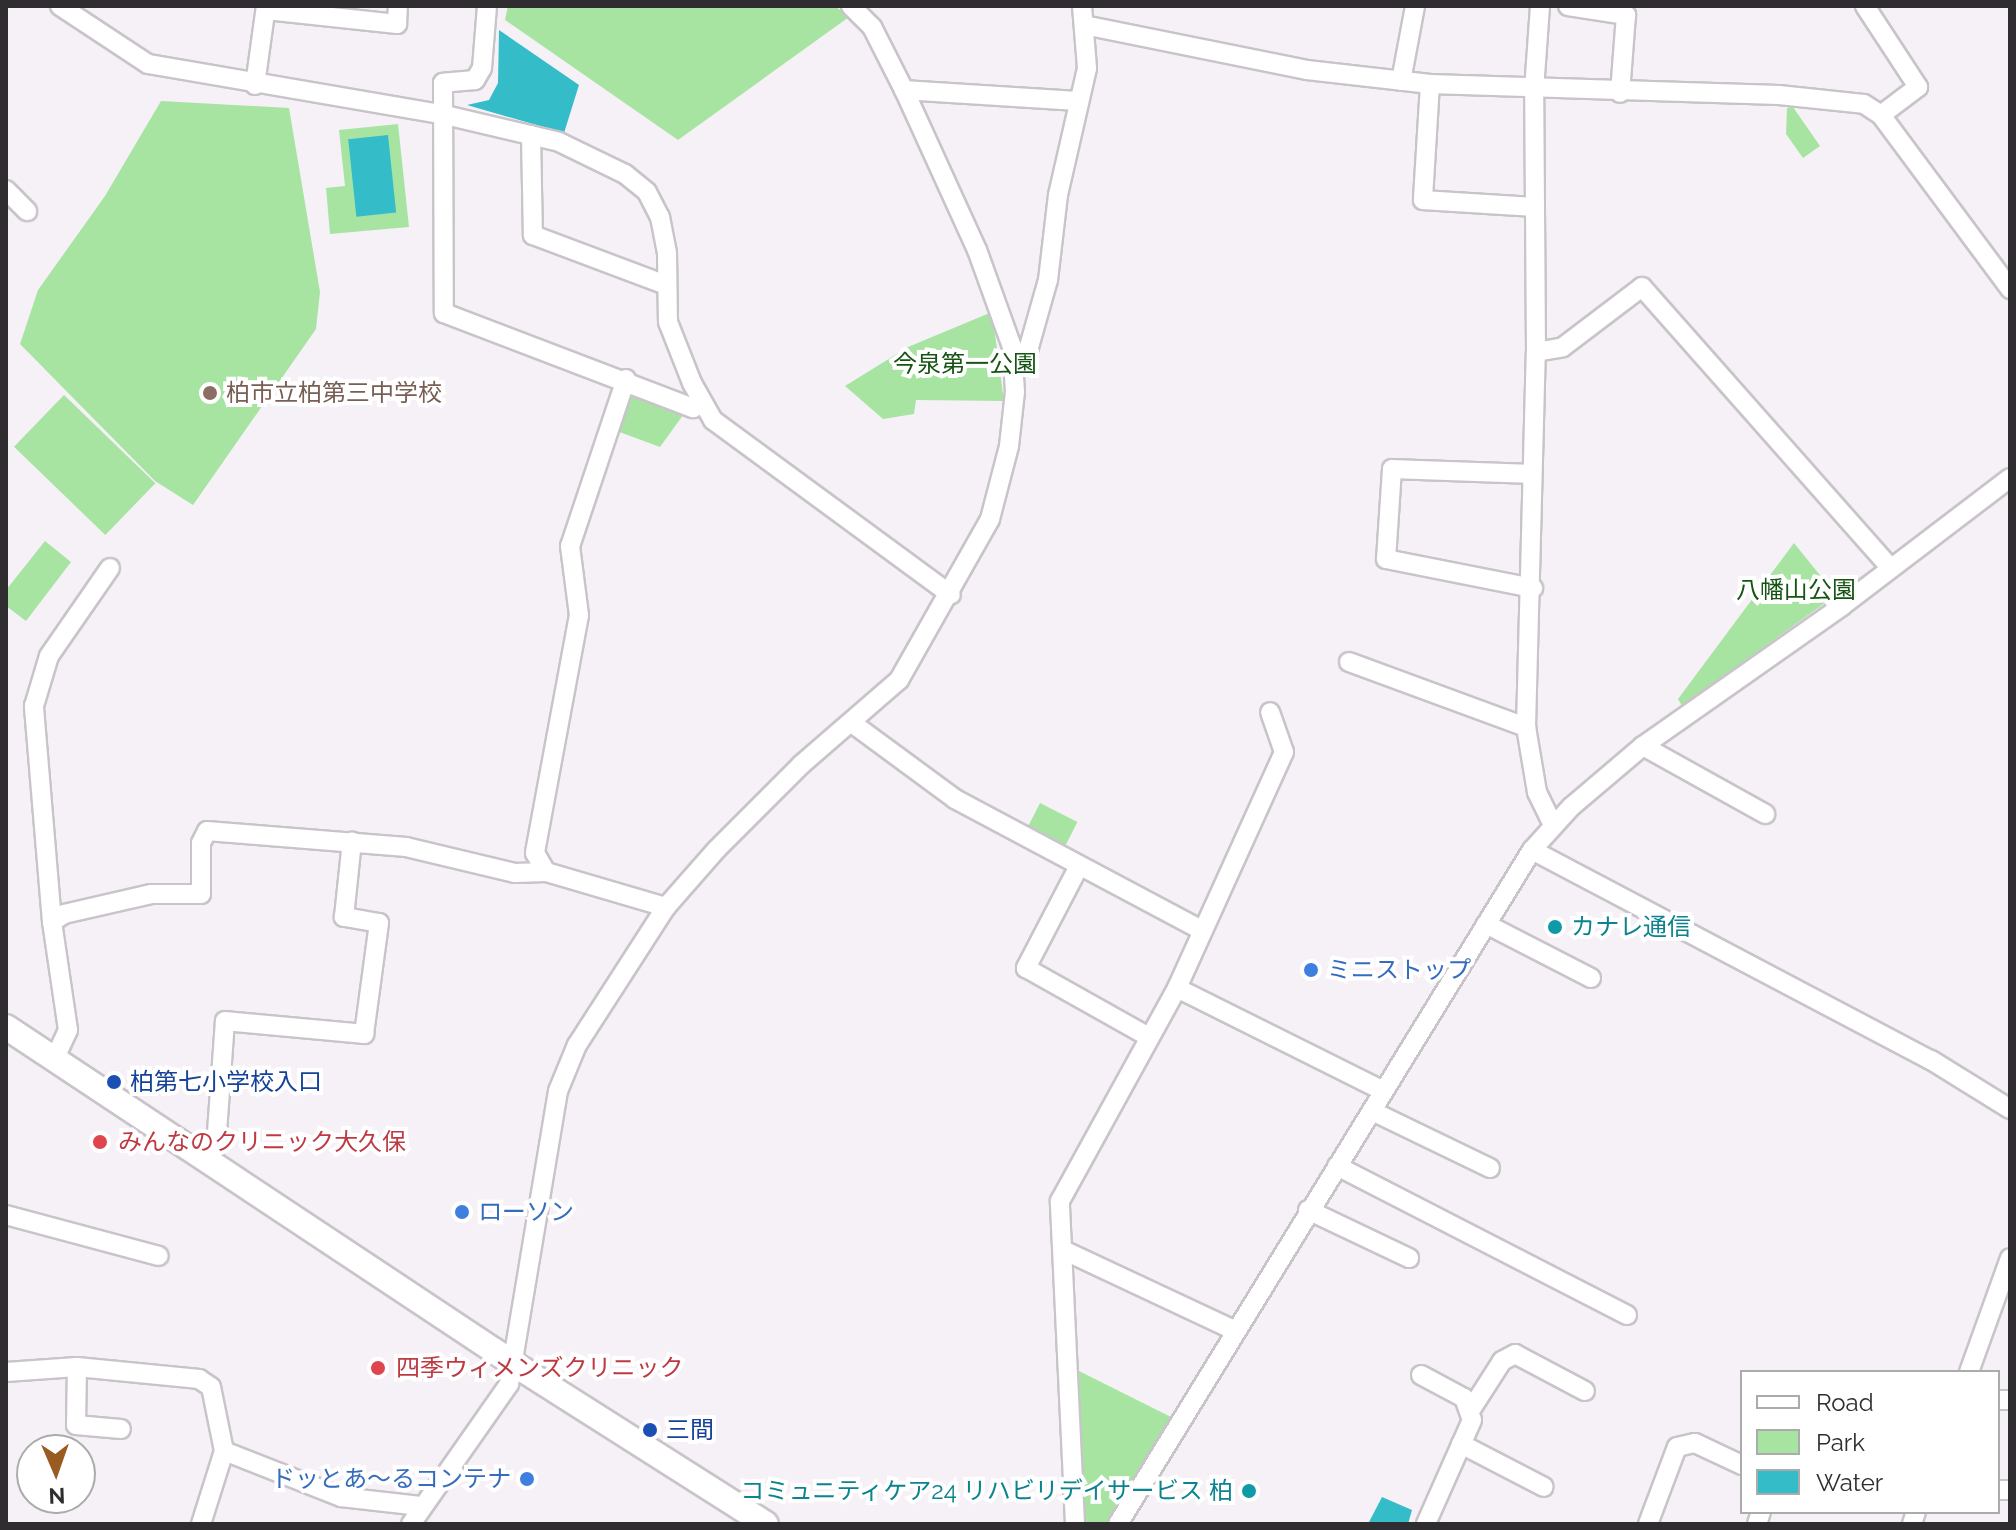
<!DOCTYPE html>
<html>
<head>
<meta charset="utf-8">
<style>
  body { margin:0 }
  #map { position:relative; width:2016px; height:1530px; overflow:hidden; background:#f6f1f7; font-family:Raleway,"Noto Sans JP",sans-serif }
  div>[style] { position:absolute }
  .green>* { inset:0; background:#a7e4a2; transform-origin:0 0 }
  .water>* { inset:0; background:#34bdc8; transform-origin:0 0 }
  .roads { filter:drop-shadow(2px 0 #c9c4c9) drop-shadow(-2px 0 #c9c4c9) drop-shadow(0 2px #c9c4c9) drop-shadow(0 -2px #c9c4c9) }
  .minor>* { height:18px; margin:-9px; padding:0 9px; transform-origin:9px; border-radius:9px; background:#fff }
  .tertiary>* { height:24px; margin:-12px; padding:0 12px; transform-origin:12px; border-radius:12px; background:#fff }
  .dots>* { width:22px; height:22px; translate:-50% -50%; box-sizing:border-box; border:4px solid #fff; border-radius:50% }
  span { translate:-50% -50%; white-space:nowrap; text-align:center; line-height:1.15; -webkit-text-stroke:8px #fff; paint-order:stroke }
  .park-label { font-size:24px; color:#165413 }
  .education-label { font-size:24px; color:#785e54 }
  .left { translate:0 -50%; text-align:left }
  .culture-label { font-size:24px; color:#0d838f }
  .right { translate:-100% -50%; text-align:right }
  .shop-label { font-size:24px; color:#366cbe }
  .transit-label { font-size:24px; color:#164399 }
  .health-label { font-size:24px; color:#be3a42 }
  .frame { position:absolute; inset:0; border:8px solid #2f2d2f; pointer-events:none }
  .legend { position:absolute; left:1740px; top:1370px; width:260px; height:144px; box-sizing:border-box; background:#fff; border:2px solid #acabac; margin:0; padding:10px 14px; list-style:none; font-size:24px; color:#2f2d2f }
  .legend li { display:flex; align-items:center; gap:16px; height:40px }
  .legend b { width:40px; border:2px solid #acabac }
  .north { position:absolute; left:16px; top:1434px; width:80px; height:80px; box-sizing:border-box; background:#fff; border:2px solid #acabac; border-radius:50%; rotate:178deg; font-size:22px; font-weight:700; line-height:32px; text-align:center; color:#2f2d2f }
  .north::after { content:''; display:block; margin:auto; width:28px; height:36px; background:#9a5b22; clip-path:polygon(50% 0,100% 100%,50% 72%,0 100%) }
</style>
</head>
<body>
<div id="map">
  <div class="green">
    <i style="clip-path:polygon(508px 6px,835px 6px,849px 17px,678px 140px,505px 20px)"></i>
    <i style="clip-path:polygon(161px 101px,289px 108px,320px 292px,316px 329px,193px 505px,155px 481px,20px 344px,38px 290px,105px 196px)"></i>
    <i style="clip-path:polygon(1793px 107px,1820px 146px,1803px 158px,1786px 134px,1787px 108px)"></i>
    <i style="clip-path:polygon(398px 124px,409px 227px,330px 234px,326px 188px,345px 186px,339px 130px)"></i>
    <i style="clip-path:polygon(992px 312px,1004px 401px,916px 400px,914px 414px,883px 419px,845px 386px,908px 347px)"></i>
    <i style="clip-path:polygon(641px 390px,686px 411px,660px 447px,614px 430px,626px 397px)"></i>
    <i style="left:64px;top:395px;width:127px;height:72px;rotate:44deg"></i>
    <i style="clip-path:polygon(45px 541px,71px 562px,26px 621px,6px 606px,6px 590px)"></i>
    <i style="clip-path:polygon(1794px 543px,1836px 595px,1682px 706px,1678px 699px)"></i>
    <i style="left:1040px;top:803px;width:42px;height:28px;rotate:27deg"></i>
    <i style="clip-path:polygon(1079px 1371px,1171px 1417px,1108px 1524px,1083px 1524px)"></i>
  </div>
  <div class="water">
    <i style="clip-path:polygon(499px 30px,579px 85px,564px 133px,467px 105px,489px 100px,498px 83px)"></i>
    <i style="left:388px;top:135px;width:78px;height:40px;rotate:84deg"></i>
    <i style="clip-path:polygon(1382px 1497px,1412px 1510px,1408px 1524px,1368px 1524px)"></i>
  </div>
  <div class="roads">
    <div class="minor">
      <i style="left:60px;top:6px;width:105px;rotate:33.4deg"></i>
      <i style="left:148px;top:64px;width:297px;rotate:9.7deg"></i>
      <i style="left:441px;top:114px;width:121px;rotate:13.3deg"></i>
      <i style="left:559px;top:142px;width:73px;rotate:25.9deg"></i>
      <i style="left:625px;top:174px;width:28px;rotate:39deg"></i>
      <i style="left:647px;top:192px;width:28px;rotate:63deg"></i>
      <i style="left:660px;top:217px;width:37px;rotate:79deg"></i>
      <i style="left:667px;top:253px;width:69px;rotate:89.2deg"></i>
      <i style="left:668px;top:322px;width:66px;rotate:68.5deg"></i>
      <i style="left:692px;top:383px;width:43px;rotate:60.4deg"></i>
      <i style="left:713px;top:420px;width:295px;rotate:36.3deg"></i>
      <i style="left:487px;top:6px;width:62px;rotate:94.6deg"></i>
      <i style="left:482px;top:68px;width:14px;rotate:120deg"></i>
      <i style="left:475px;top:80px;width:32px;rotate:175deg"></i>
      <i style="left:443px;top:83px;width:230px;rotate:89.8deg"></i>
      <i style="left:444px;top:313px;width:267px;rotate:20.9deg"></i>
      <i style="left:693px;top:408px;width:10px;rotate:-29deg"></i>
      <i style="left:1568px;top:6px;width:59px;rotate:8.8deg"></i>
      <i style="left:1626px;top:15px;width:78px;rotate:94.4deg"></i>
      <i style="left:1865px;top:6px;width:97px;rotate:56.8deg"></i>
      <i style="left:1918px;top:87px;width:46px;rotate:142.9deg"></i>
      <i style="left:266px;top:10px;width:132px;rotate:6.1deg"></i>
      <i style="left:397px;top:24px;width:18px;rotate:-87deg"></i>
      <i style="left:1084px;top:25px;width:227px;rotate:11.4deg"></i>
      <i style="left:1307px;top:70px;width:124px;rotate:6.5deg"></i>
      <i style="left:1430px;top:84px;width:349px;rotate:1.8deg"></i>
      <i style="left:1779px;top:95px;width:85px;rotate:6deg"></i>
      <i style="left:1864px;top:104px;width:20px;rotate:33deg"></i>
      <i style="left:1881px;top:115px;width:217px;rotate:53.4deg"></i>
      <i style="left:1401px;top:81px;width:76px;rotate:-79.4deg"></i>
      <i style="left:1430px;top:84px;width:116px;rotate:93.5deg"></i>
      <i style="left:1423px;top:200px;width:111px;rotate:3.6deg"></i>
      <i style="left:255px;top:85px;width:80px;rotate:-82.1deg"></i>
      <i style="left:904px;top:90px;width:173px;rotate:3.6deg"></i>
      <i style="left:531px;top:135px;width:100px;rotate:88.9deg"></i>
      <i style="left:533px;top:235px;width:142px;rotate:20.6deg"></i>
      <i style="left:6px;top:190px;width:30px;rotate:45deg"></i>
      <i style="left:1536px;top:352px;width:262px;rotate:-90.4deg"></i>
      <i style="left:1534px;top:90px;width:84px;rotate:-85.9deg"></i>
      <i style="left:1016px;top:363px;width:21px;rotate:-51deg"></i>
      <i style="left:1029px;top:347px;width:70px;rotate:-74.2deg"></i>
      <i style="left:1048px;top:280px;width:86px;rotate:-83.3deg"></i>
      <i style="left:1058px;top:195px;width:130px;rotate:-77.1deg"></i>
      <i style="left:1087px;top:68px;width:62px;rotate:-94.6deg"></i>
      <i style="left:626px;top:379px;width:176px;rotate:108.5deg"></i>
      <i style="left:570px;top:546px;width:70px;rotate:82.6deg"></i>
      <i style="left:579px;top:615px;width:242px;rotate:100.5deg"></i>
      <i style="left:535px;top:853px;width:22px;rotate:60deg"></i>
      <i style="left:546px;top:872px;width:125px;rotate:16.3deg"></i>
      <i style="left:1532px;top:474px;width:140px;rotate:-178deg"></i>
      <i style="left:1392px;top:469px;width:90px;rotate:93.8deg"></i>
      <i style="left:1386px;top:559px;width:150px;rotate:11.2deg"></i>
      <i style="left:1349px;top:662px;width:189px;rotate:20.2deg"></i>
      <i style="left:852px;top:723px;width:128px;rotate:36.4deg"></i>
      <i style="left:955px;top:799px;width:279px;rotate:28deg"></i>
      <i style="left:1643px;top:746px;width:140px;rotate:29.1deg"></i>
      <i style="left:1553px;top:825px;width:37px;rotate:-116deg"></i>
      <i style="left:1537px;top:792px;width:66px;rotate:-99.6deg"></i>
      <i style="left:1526px;top:727px;width:375px;rotate:-88.5deg"></i>
      <i style="left:1536px;top:352px;width:27px;rotate:-10deg"></i>
      <i style="left:1563px;top:347px;width:99px;rotate:-37.2deg"></i>
      <i style="left:1642px;top:287px;width:373px;rotate:48.5deg"></i>
      <i style="left:1532px;top:850px;width:451px;rotate:27.8deg"></i>
      <i style="left:1931px;top:1060px;width:93px;rotate:31.8deg"></i>
      <i style="left:1078px;top:868px;width:113px;rotate:117.5deg"></i>
      <i style="left:1026px;top:968px;width:141px;rotate:29.3deg"></i>
      <i style="left:52px;top:922px;width:14px;rotate:-34deg"></i>
      <i style="left:64px;top:914px;width:89px;rotate:-12.9deg"></i>
      <i style="left:151px;top:894px;width:50px"></i>
      <i style="left:201px;top:894px;width:51px;rotate:-90deg"></i>
      <i style="left:201px;top:843px;width:13px;rotate:-63deg"></i>
      <i style="left:207px;top:831px;width:200px;rotate:4.6deg"></i>
      <i style="left:406px;top:847px;width:112px;rotate:13.4deg"></i>
      <i style="left:515px;top:873px;width:31px;rotate:-2deg"></i>
      <i style="left:1486px;top:924px;width:118px;rotate:27.2deg"></i>
      <i style="left:1177px;top:988px;width:231px;rotate:26.5deg"></i>
      <i style="left:55px;top:1058px;width:31px;rotate:-65deg"></i>
      <i style="left:68px;top:1030px;width:109px;rotate:-98.4deg"></i>
      <i style="left:52px;top:922px;width:217px;rotate:-94.8deg"></i>
      <i style="left:34px;top:706px;width:52px;rotate:-73.3deg"></i>
      <i style="left:49px;top:656px;width:107px;rotate:-55.3deg"></i>
      <i style="left:1372px;top:1111px;width:131px;rotate:25.8deg"></i>
      <i style="left:206px;top:1161px;width:18px;rotate:-56deg"></i>
      <i style="left:216px;top:1146px;width:125px;rotate:-85.9deg"></i>
      <i style="left:225px;top:1021px;width:140px;rotate:5.3deg"></i>
      <i style="left:364px;top:1034px;width:112px;rotate:-82.3deg"></i>
      <i style="left:379px;top:923px;width:36px;rotate:-170deg"></i>
      <i style="left:344px;top:917px;width:76px;rotate:-84deg"></i>
      <i style="left:1337px;top:1166px;width:326px;rotate:27.2deg"></i>
      <i style="left:1308px;top:1210px;width:112px;rotate:25.4deg"></i>
      <i style="left:6px;top:1215px;width:158px;rotate:15deg"></i>
      <i style="left:1063px;top:1250px;width:189px;rotate:25.1deg"></i>
      <i style="left:77px;top:1367px;width:58px;rotate:91deg"></i>
      <i style="left:76px;top:1425px;width:45px;rotate:5.1deg"></i>
      <i style="left:6px;top:1372px;width:71px;rotate:-4deg"></i>
      <i style="left:77px;top:1367px;width:123px;rotate:5.6deg"></i>
      <i style="left:199px;top:1379px;width:14px;rotate:34deg"></i>
      <i style="left:211px;top:1387px;width:65px;rotate:78.5deg"></i>
      <i style="left:1969px;top:1372px;width:121px;rotate:-70.2deg"></i>
      <i style="left:1421px;top:1375px;width:49px;rotate:28.1deg"></i>
      <i style="left:1464px;top:1398px;width:23px;rotate:70deg"></i>
      <i style="left:1472px;top:1420px;width:114px;rotate:113.9deg"></i>
      <i style="left:1998px;top:1400px;width:12px"></i>
      <i style="left:1472px;top:1408px;width:56px;rotate:-57.4deg"></i>
      <i style="left:1502px;top:1361px;width:15px;rotate:-28deg"></i>
      <i style="left:1515px;top:1354px;width:79px;rotate:27.9deg"></i>
      <i style="left:1461px;top:1444px;width:93px;rotate:27.4deg"></i>
      <i style="left:1998px;top:1490px;width:12px"></i>
      <i style="left:201px;top:1524px;width:77px;rotate:-72.5deg"></i>
      <i style="left:224px;top:1451px;width:126px;rotate:21.5deg"></i>
      <i style="left:341px;top:1497px;width:80px;rotate:6.5deg"></i>
      <i style="left:411px;top:1524px;width:171px;rotate:-55deg"></i>
      <i style="left:509px;top:1384px;width:297px;rotate:-80.5deg"></i>
      <i style="left:558px;top:1091px;width:50px;rotate:-67.6deg"></i>
      <i style="left:577px;top:1045px;width:164px;rotate:-57.2deg"></i>
      <i style="left:666px;top:907px;width:77px;rotate:-48.7deg"></i>
      <i style="left:717px;top:849px;width:120px;rotate:-45deg"></i>
      <i style="left:802px;top:764px;width:128px;rotate:-40.9deg"></i>
      <i style="left:899px;top:680px;width:185px;rotate:-60.5deg"></i>
      <i style="left:990px;top:519px;width:75px;rotate:-75.4deg"></i>
      <i style="left:1009px;top:446px;width:54px;rotate:-83.7deg"></i>
      <i style="left:1015px;top:392px;width:45px;rotate:-93.8deg"></i>
      <i style="left:1012px;top:347px;width:103px;rotate:-109.8deg"></i>
      <i style="left:977px;top:250px;width:176px;rotate:-114.5deg"></i>
      <i style="left:904px;top:90px;width:71px;rotate:-116.9deg"></i>
      <i style="left:872px;top:27px;width:30px;rotate:-135deg"></i>
      <i style="left:1075px;top:1524px;width:323px;rotate:-92.7deg"></i>
      <i style="left:1060px;top:1201px;width:243px;rotate:-61.2deg"></i>
      <i style="left:1177px;top:988px;width:259px;rotate:-65.6deg"></i>
      <i style="left:1284px;top:752px;width:42px;rotate:-109.3deg"></i>
      <i style="left:1118px;top:1524px;width:791px;rotate:-58.44deg"></i>
      <i style="left:1532px;top:850px;width:58px;rotate:-47.8deg"></i>
      <i style="left:1571px;top:807px;width:94px;rotate:-40.3deg"></i>
      <i style="left:1643px;top:746px;width:243px;rotate:-35.1deg"></i>
      <i style="left:1842px;top:606px;width:211px;rotate:-37.3deg"></i>
      <i style="left:1648px;top:1524px;width:82px;rotate:-69.4deg"></i>
      <i style="left:1677px;top:1447px;width:18px;rotate:-13deg"></i>
      <i style="left:1695px;top:1443px;width:52px;rotate:25.1deg"></i>
      <i style="left:1757px;top:1524px;width:13px;rotate:-72deg"></i>
      <i style="left:1912px;top:1524px;width:13px;rotate:-72deg"></i>
    </div>
    <div class="tertiary">
      <i style="left:6px;top:1027px;width:623px;rotate:33.54deg"></i>
      <i style="left:525px;top:1371px;width:285px;rotate:32.4deg"></i>
    </div>
  </div>
  <div class="dots">
    <i style="left:210px;top:393px;background:#8d6e63"></i>
    <i style="left:1555px;top:927px;background:#0f9aa8"></i>
    <i style="left:1311px;top:970px;background:#3f7fe0"></i>
    <i style="left:114px;top:1082px;background:#1a4fb4"></i>
    <i style="left:100px;top:1142px;background:#e0444e"></i>
    <i style="left:462px;top:1212px;background:#3f7fe0"></i>
    <i style="left:378px;top:1368px;background:#e0444e"></i>
    <i style="left:650px;top:1430px;background:#1a4fb4"></i>
    <i style="left:527px;top:1479px;background:#3f7fe0"></i>
    <i style="left:1249px;top:1491px;background:#0f9aa8"></i>
  </div>
  <div class="park-label">
    <span style="left:965px;top:364px">今泉第一公園</span>
    <span style="left:1796px;top:590px">八幡山公園</span>
  </div>
  <div class="education-label">
    <span class="left" style="left:226px;top:393px">柏市立柏第三中学校</span>
  </div>
  <div class="culture-label">
    <span class="left" style="left:1571px;top:927px">カナレ通信</span>
    <span class="right" style="left:1233px;top:1491px">コミュニティケア24 リハビリデイサービス 柏</span>
  </div>
  <div class="shop-label">
    <span class="left" style="left:1327px;top:970px">ミニストップ</span>
    <span class="left" style="left:478px;top:1212px">ローソン</span>
    <span class="right" style="left:511px;top:1479px">ドッとあ〜るコンテナ</span>
  </div>
  <div class="transit-label">
    <span class="left" style="left:130px;top:1082px">柏第七小学校入口</span>
    <span class="left" style="left:666px;top:1430px">三間</span>
  </div>
  <div class="health-label">
    <span class="left" style="left:118px;top:1142px">みんなのクリニック大久保</span>
    <span class="left" style="left:396px;top:1368px">四季ウィメンズクリニック</span>
  </div>
  <div class="frame"></div>
  <ul class="legend">
  <li><b style="height:10px;background:#fff"></b>Road</li>
  <li><b style="height:22px;background:#a7e4a2"></b>Park</li>
  <li><b style="height:22px;background:#34bdc8"></b>Water</li>
  </ul>
  <div class="north">N</div>
</div>
</body>
</html>
